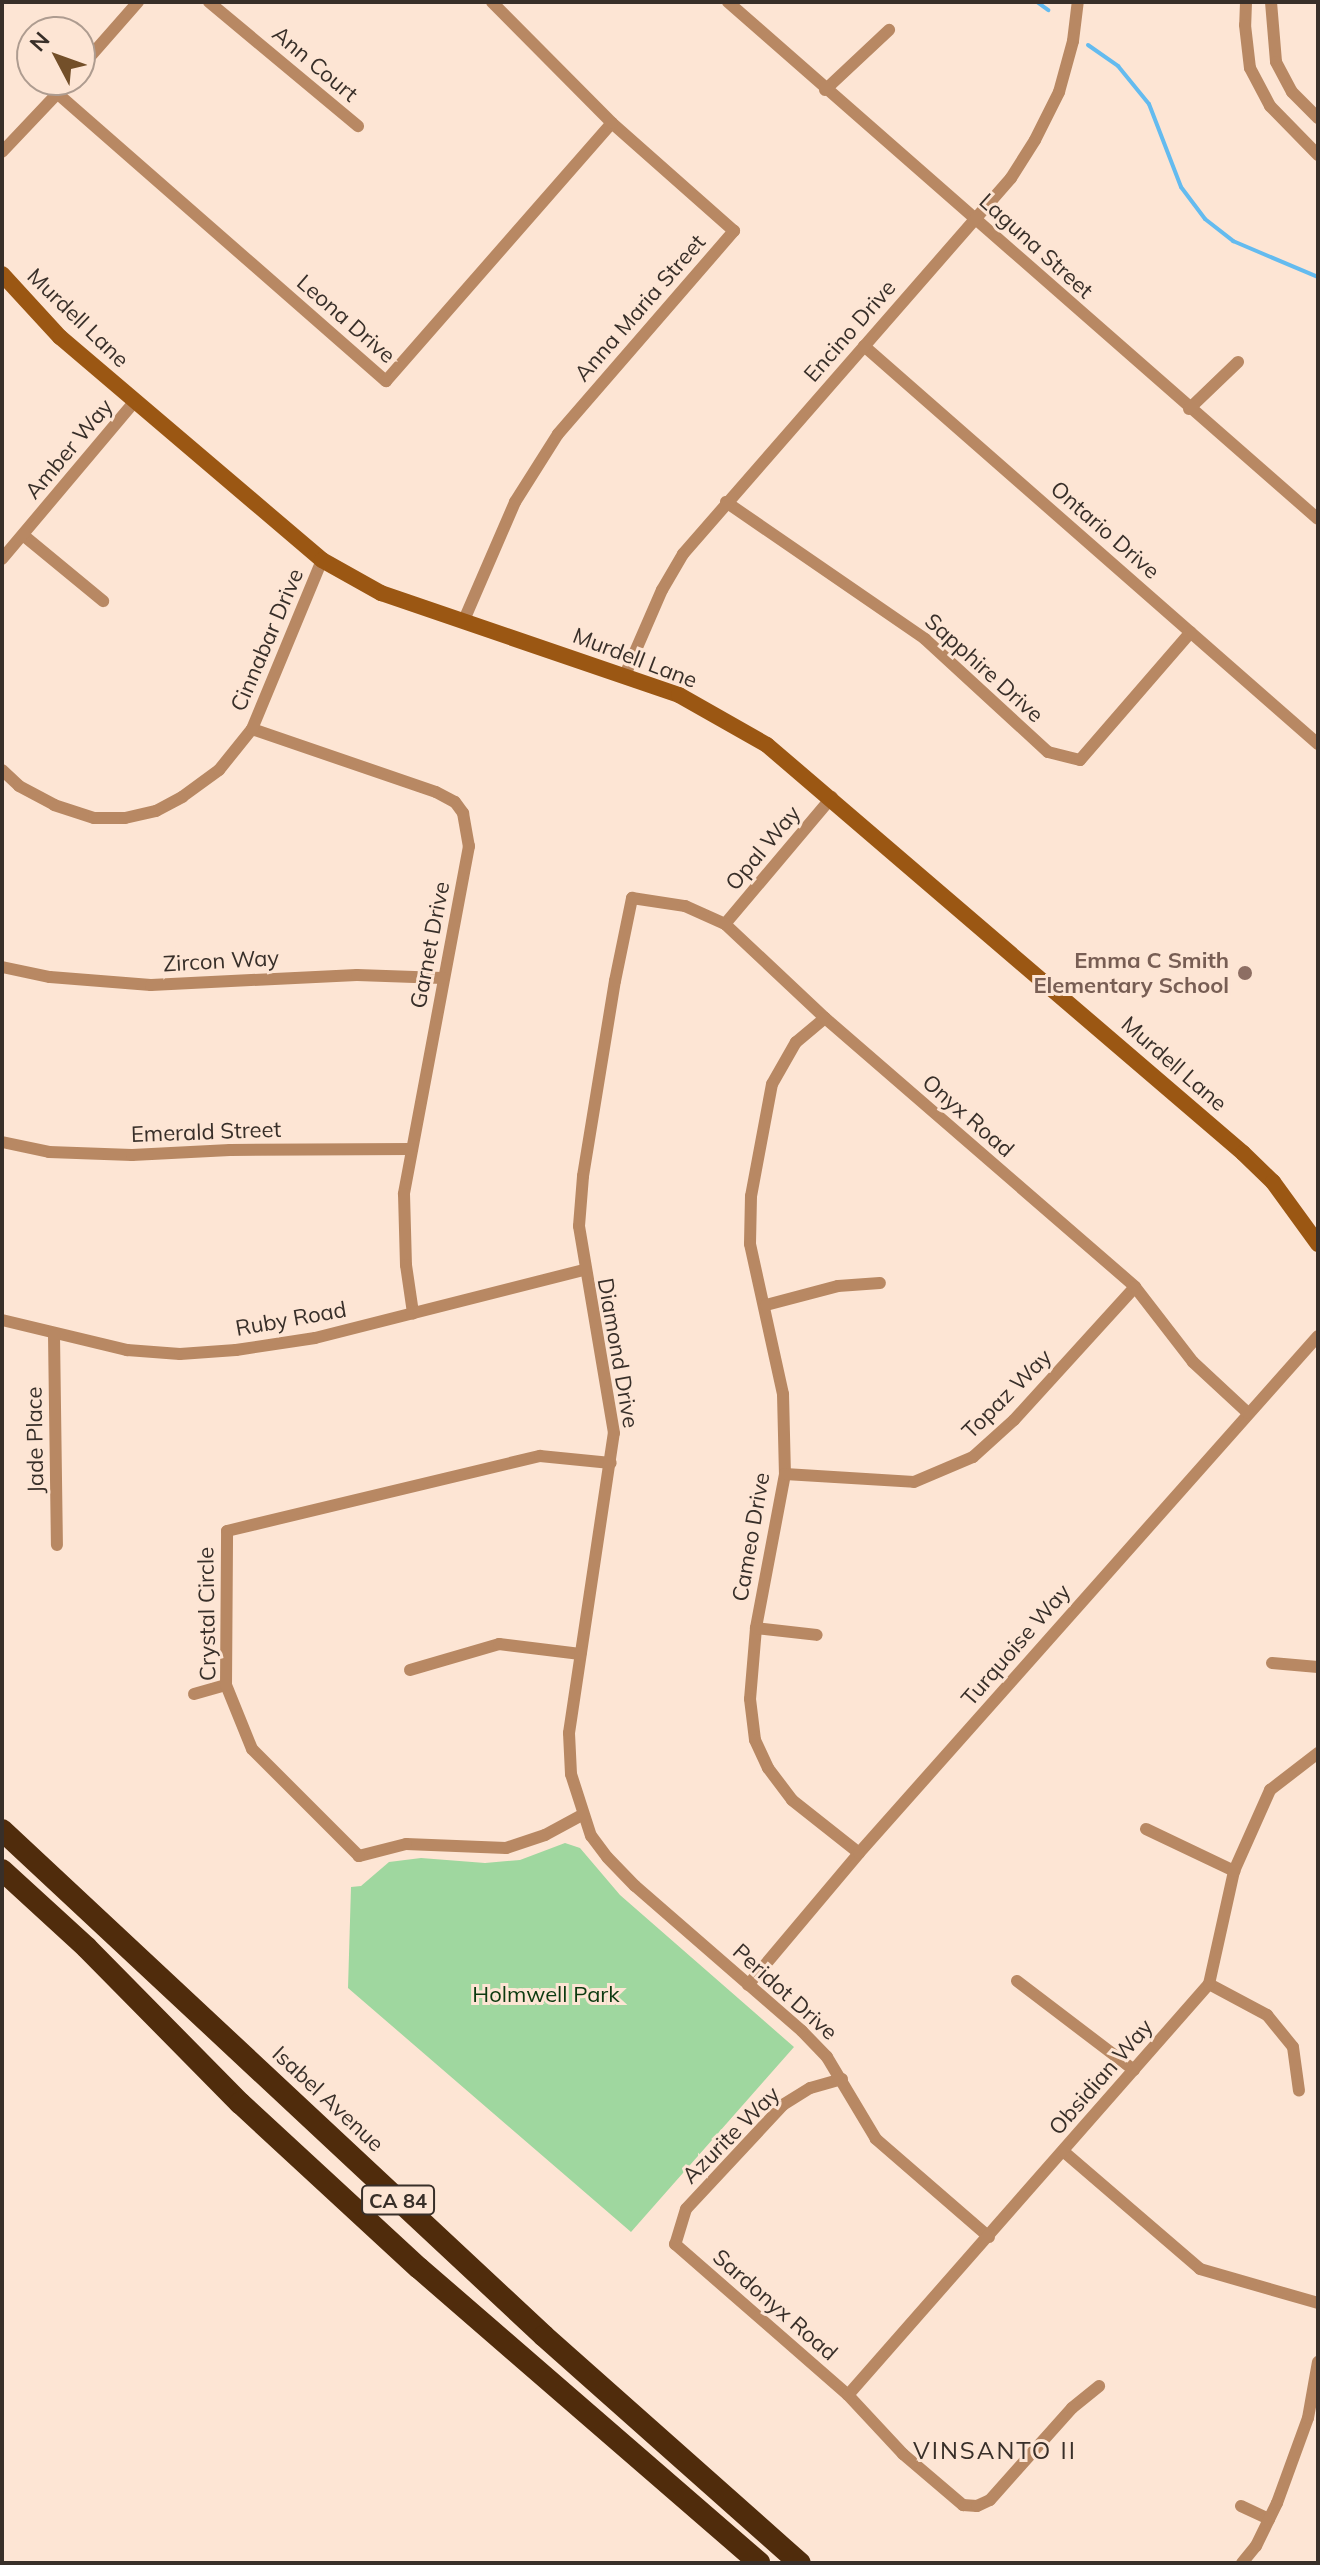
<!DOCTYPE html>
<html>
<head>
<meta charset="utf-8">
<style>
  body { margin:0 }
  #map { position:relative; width:1320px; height:2565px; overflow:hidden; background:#fde5d4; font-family:Mulish,sans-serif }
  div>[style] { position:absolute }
  .green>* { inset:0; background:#9fd79f }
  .stream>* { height:4px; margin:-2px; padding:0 2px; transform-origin:2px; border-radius:2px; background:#64bbef }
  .street>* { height:12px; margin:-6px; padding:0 6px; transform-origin:6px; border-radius:6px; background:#b88863 }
  .secondary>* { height:16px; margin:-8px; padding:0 8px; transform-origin:8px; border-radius:8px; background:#9b5713 }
  .highway>* { height:22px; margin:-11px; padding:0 11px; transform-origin:11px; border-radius:11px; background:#502c0c }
  .dots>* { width:22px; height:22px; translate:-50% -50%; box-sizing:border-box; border:4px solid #fde5d4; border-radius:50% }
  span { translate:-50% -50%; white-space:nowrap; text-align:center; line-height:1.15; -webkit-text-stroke:6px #fde5d4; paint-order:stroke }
  .shield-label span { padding:2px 6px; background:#fde5d4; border:2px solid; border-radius:6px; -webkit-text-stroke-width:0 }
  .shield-label { font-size:20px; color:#382f29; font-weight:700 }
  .street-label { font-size:22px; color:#382f29 }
  .education-label { font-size:22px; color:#785e54; font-weight:700 }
  .right { translate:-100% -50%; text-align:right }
  .park-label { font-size:22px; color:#0c3a10 }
  .neighbourhood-label { font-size:24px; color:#382f29; letter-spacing:2px }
  .frame { position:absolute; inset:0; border:4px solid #382f29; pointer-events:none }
  .north { position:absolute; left:16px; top:16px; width:80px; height:80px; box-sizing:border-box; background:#fde5d4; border:2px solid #ae9c90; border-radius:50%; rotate:311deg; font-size:22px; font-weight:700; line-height:32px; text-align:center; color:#382f29 }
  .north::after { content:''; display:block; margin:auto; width:28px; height:36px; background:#734f29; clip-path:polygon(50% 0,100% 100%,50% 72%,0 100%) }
</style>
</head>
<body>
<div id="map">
  <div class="green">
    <i style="clip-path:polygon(565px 1843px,580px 1848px,620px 1895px,794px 2047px,631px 2232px,348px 1988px,351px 1887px,361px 1886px,389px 1862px,421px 1858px,485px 1863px,520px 1860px)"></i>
  </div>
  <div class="stream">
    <i style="left:1037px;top:2px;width:14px;rotate:36deg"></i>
    <i style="left:1088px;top:45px;width:37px;rotate:35deg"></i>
    <i style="left:1118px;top:66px;width:49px;rotate:50.8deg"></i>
    <i style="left:1149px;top:104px;width:89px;rotate:68.9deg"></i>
    <i style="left:1181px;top:187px;width:40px;rotate:53deg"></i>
    <i style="left:1205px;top:219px;width:36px;rotate:38deg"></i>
    <i style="left:1233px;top:241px;width:92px;rotate:23deg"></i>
  </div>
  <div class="street">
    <i style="left:209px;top:2px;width:194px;rotate:39.8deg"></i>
    <i style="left:728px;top:2px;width:784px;rotate:41.23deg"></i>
    <i style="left:1246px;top:2px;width:23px;rotate:92deg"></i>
    <i style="left:1245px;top:25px;width:43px;rotate:83.4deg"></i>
    <i style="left:1250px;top:68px;width:43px;rotate:62.2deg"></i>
    <i style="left:1270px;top:106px;width:69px;rotate:45.6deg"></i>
    <i style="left:1271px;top:2px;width:60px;rotate:85.2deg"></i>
    <i style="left:1276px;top:62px;width:34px;rotate:62deg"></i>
    <i style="left:1292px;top:92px;width:37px;rotate:45deg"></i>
    <i style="left:80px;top:68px;width:88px;rotate:-48.7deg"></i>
    <i style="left:825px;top:90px;width:88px;rotate:-43.2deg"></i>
    <i style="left:58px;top:94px;width:436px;rotate:41.2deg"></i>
    <i style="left:386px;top:381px;width:343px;rotate:-48.8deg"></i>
    <i style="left:2px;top:152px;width:99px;rotate:-46.6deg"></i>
    <i style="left:864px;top:346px;width:604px;rotate:41.24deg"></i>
    <i style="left:1189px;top:409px;width:68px;rotate:-43.8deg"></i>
    <i style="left:726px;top:502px;width:242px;rotate:34.5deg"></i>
    <i style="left:925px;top:639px;width:167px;rotate:42.6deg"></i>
    <i style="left:1048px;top:752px;width:33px;rotate:14deg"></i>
    <i style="left:1080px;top:760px;width:169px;rotate:-49.1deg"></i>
    <i style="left:23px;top:535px;width:104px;rotate:39.5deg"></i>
    <i style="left:2px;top:559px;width:207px;rotate:-49.9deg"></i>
    <i style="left:464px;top:620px;width:129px;rotate:-66.6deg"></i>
    <i style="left:515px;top:502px;width:80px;rotate:-57.7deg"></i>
    <i style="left:558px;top:434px;width:269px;rotate:-49.1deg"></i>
    <i style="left:734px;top:231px;width:163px;rotate:-138.5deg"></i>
    <i style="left:612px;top:123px;width:170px;rotate:-134.8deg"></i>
    <i style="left:625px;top:675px;width:93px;rotate:-66.5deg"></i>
    <i style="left:662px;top:590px;width:42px;rotate:-59.7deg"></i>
    <i style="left:683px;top:554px;width:499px;rotate:-48.9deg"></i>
    <i style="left:1011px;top:178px;width:45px;rotate:-57.7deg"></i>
    <i style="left:1035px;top:140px;width:54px;rotate:-63.4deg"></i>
    <i style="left:1059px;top:92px;width:53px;rotate:-74.6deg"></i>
    <i style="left:1073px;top:41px;width:39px;rotate:-83deg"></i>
    <i style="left:252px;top:729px;width:194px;rotate:18.9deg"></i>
    <i style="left:436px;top:792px;width:21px;rotate:28deg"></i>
    <i style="left:455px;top:802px;width:14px;rotate:54deg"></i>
    <i style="left:463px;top:813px;width:34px;rotate:80deg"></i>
    <i style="left:469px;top:846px;width:354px;rotate:100.6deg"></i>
    <i style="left:404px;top:1194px;width:71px;rotate:88.4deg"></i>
    <i style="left:406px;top:1265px;width:49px;rotate:81.7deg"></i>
    <i style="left:2px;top:770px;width:23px;rotate:43deg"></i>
    <i style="left:19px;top:786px;width:40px;rotate:28deg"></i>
    <i style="left:54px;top:805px;width:42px;rotate:18deg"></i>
    <i style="left:94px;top:818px;width:31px"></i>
    <i style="left:125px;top:818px;width:32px;rotate:-13deg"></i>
    <i style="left:156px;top:811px;width:30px;rotate:-28deg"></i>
    <i style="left:182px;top:797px;width:46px;rotate:-36.1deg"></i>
    <i style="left:219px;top:770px;width:53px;rotate:-51.2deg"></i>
    <i style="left:252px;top:729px;width:183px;rotate:-67.5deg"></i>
    <i style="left:725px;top:924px;width:166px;rotate:-49.9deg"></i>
    <i style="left:2px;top:967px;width:49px;rotate:11.8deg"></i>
    <i style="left:50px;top:977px;width:101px;rotate:4.5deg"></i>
    <i style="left:151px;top:985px;width:206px;rotate:-2.8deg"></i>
    <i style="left:357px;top:975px;width:86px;rotate:2deg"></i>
    <i style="left:825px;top:1018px;width:38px;rotate:140deg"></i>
    <i style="left:796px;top:1042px;width:48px;rotate:119.7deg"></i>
    <i style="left:772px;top:1084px;width:114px;rotate:100.6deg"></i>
    <i style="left:751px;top:1196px;width:48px;rotate:91.2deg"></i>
    <i style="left:750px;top:1244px;width:154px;rotate:77.6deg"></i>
    <i style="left:783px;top:1394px;width:80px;rotate:88.6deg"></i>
    <i style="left:785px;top:1474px;width:157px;rotate:100.7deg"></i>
    <i style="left:756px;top:1628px;width:71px;rotate:94.8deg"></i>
    <i style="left:750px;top:1699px;width:41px;rotate:83deg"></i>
    <i style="left:755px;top:1740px;width:31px;rotate:65deg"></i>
    <i style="left:768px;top:1768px;width:40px;rotate:53deg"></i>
    <i style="left:792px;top:1800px;width:85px;rotate:38.3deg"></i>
    <i style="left:2px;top:1142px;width:48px;rotate:12deg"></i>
    <i style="left:49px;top:1152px;width:83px;rotate:2.1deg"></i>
    <i style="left:132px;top:1155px;width:98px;rotate:-2.9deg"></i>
    <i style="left:230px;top:1150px;width:182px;rotate:-0.3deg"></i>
    <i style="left:766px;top:1305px;width:74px;rotate:-14.8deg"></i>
    <i style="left:838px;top:1286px;width:42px;rotate:-4.1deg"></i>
    <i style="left:2px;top:1320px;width:129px;rotate:13.5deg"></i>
    <i style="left:127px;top:1350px;width:53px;rotate:4.3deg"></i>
    <i style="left:180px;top:1354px;width:56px;rotate:-4.1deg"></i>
    <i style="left:236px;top:1350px;width:80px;rotate:-8.6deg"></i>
    <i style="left:315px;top:1338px;width:277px;rotate:-14.2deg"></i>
    <i style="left:54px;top:1335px;width:210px;rotate:89.2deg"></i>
    <i style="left:785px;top:1474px;width:129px;rotate:3.5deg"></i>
    <i style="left:914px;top:1482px;width:64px;rotate:-23deg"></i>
    <i style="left:973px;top:1457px;width:55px;rotate:-42.1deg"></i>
    <i style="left:1014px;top:1420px;width:180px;rotate:-47.7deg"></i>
    <i style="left:756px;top:1628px;width:61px;rotate:6.5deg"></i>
    <i style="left:1272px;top:1663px;width:46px;rotate:5deg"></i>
    <i style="left:410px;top:1670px;width:93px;rotate:-16.3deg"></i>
    <i style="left:499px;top:1644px;width:82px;rotate:7deg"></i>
    <i style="left:194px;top:1694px;width:33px;rotate:-16deg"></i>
    <i style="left:582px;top:1815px;width:42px;rotate:151.6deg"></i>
    <i style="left:545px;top:1835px;width:41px;rotate:161.6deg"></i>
    <i style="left:506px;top:1848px;width:100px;rotate:-177.7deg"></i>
    <i style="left:406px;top:1844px;width:49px;rotate:165.7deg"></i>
    <i style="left:359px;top:1856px;width:151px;rotate:-135deg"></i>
    <i style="left:252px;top:1749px;width:69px;rotate:-112.1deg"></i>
    <i style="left:226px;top:1685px;width:154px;rotate:-89.6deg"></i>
    <i style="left:227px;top:1531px;width:322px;rotate:-13.5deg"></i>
    <i style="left:540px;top:1456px;width:71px;rotate:5.6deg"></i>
    <i style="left:1146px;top:1829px;width:98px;rotate:25.5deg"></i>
    <i style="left:1017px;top:1981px;width:147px;rotate:37.3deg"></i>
    <i style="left:1209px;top:1984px;width:66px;rotate:28.1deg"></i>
    <i style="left:1267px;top:2015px;width:41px;rotate:50.9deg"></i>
    <i style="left:1293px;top:2047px;width:44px;rotate:82.2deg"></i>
    <i style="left:748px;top:1985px;width:172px;rotate:-49.9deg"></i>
    <i style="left:859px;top:1853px;width:691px;rotate:-48.4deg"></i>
    <i style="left:842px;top:2079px;width:33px;rotate:164deg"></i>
    <i style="left:810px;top:2088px;width:32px;rotate:148deg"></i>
    <i style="left:783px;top:2105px;width:142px;rotate:133deg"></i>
    <i style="left:686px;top:2209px;width:37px;rotate:107deg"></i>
    <i style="left:675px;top:2244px;width:230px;rotate:41.1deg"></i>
    <i style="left:848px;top:2395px;width:81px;rotate:47deg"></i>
    <i style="left:903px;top:2454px;width:79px;rotate:40.4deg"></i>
    <i style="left:963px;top:2505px;width:14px;rotate:4deg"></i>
    <i style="left:977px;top:2506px;width:14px;rotate:-25deg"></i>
    <i style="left:990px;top:2500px;width:123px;rotate:-48.3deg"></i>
    <i style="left:1072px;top:2408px;width:35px;rotate:-39deg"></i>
    <i style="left:1063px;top:2151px;width:181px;rotate:40.7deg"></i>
    <i style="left:1200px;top:2269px;width:123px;rotate:16.1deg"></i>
    <i style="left:989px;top:2237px;width:150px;rotate:-139.1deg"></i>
    <i style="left:876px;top:2139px;width:96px;rotate:-120.9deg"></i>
    <i style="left:827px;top:2057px;width:36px;rotate:-134deg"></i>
    <i style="left:802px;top:2031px;width:221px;rotate:-139deg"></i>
    <i style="left:635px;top:1886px;width:40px;rotate:-134deg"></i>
    <i style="left:607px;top:1857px;width:26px;rotate:-127deg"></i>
    <i style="left:591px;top:1836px;width:65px;rotate:-107.9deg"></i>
    <i style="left:571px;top:1774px;width:41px;rotate:-92.8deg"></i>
    <i style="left:569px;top:1733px;width:303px;rotate:-81.5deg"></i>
    <i style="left:614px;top:1433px;width:210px;rotate:-99.6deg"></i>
    <i style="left:579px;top:1226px;width:50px;rotate:-85.4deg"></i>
    <i style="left:583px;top:1176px;width:198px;rotate:-80.7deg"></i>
    <i style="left:615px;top:981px;width:85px;rotate:-78.4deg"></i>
    <i style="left:632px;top:898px;width:54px;rotate:8.6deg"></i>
    <i style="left:685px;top:906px;width:44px;rotate:24.2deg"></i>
    <i style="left:725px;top:924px;width:137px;rotate:43.2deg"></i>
    <i style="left:825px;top:1018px;width:410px;rotate:40.9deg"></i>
    <i style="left:1135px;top:1287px;width:95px;rotate:52.3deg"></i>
    <i style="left:1193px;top:1362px;width:74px;rotate:42.8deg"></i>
    <i style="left:848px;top:2395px;width:547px;rotate:-48.71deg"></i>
    <i style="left:1209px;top:1984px;width:116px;rotate:-77.5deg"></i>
    <i style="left:1234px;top:1871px;width:89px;rotate:-66deg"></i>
    <i style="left:1270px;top:1790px;width:61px;rotate:-37.6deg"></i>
    <i style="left:1241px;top:2506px;width:31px;rotate:25deg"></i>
    <i style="left:1242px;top:2563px;width:22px;rotate:-51deg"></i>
    <i style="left:1256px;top:2546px;width:48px;rotate:-64deg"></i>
    <i style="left:1277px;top:2503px;width:90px;rotate:-70deg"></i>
    <i style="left:1308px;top:2418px;width:57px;rotate:-79.9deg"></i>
  </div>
  <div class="secondary">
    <i style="left:2px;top:274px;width:86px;rotate:47.4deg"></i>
    <i style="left:60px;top:337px;width:344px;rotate:40.4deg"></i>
    <i style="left:322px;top:560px;width:68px;rotate:29.2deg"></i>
    <i style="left:381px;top:593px;width:315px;rotate:18.9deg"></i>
    <i style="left:679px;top:695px;width:101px;rotate:29.6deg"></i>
    <i style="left:767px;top:745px;width:627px;rotate:40.6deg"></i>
    <i style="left:1243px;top:1153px;width:42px;rotate:44deg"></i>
    <i style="left:1273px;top:1182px;width:77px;rotate:54deg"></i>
  </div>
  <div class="highway">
    <i style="left:2px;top:1830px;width:741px;rotate:43.03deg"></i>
    <i style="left:544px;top:2336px;width:342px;rotate:41.6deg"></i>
    <i style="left:2px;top:1870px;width:115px;rotate:42.5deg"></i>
    <i style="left:87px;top:1948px;width:218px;rotate:45.4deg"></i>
    <i style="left:240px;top:2103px;width:243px;rotate:42.7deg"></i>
    <i style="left:419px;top:2268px;width:450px;rotate:40.9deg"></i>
  </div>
  <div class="dots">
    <i style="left:1245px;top:973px;background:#8d6e63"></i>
  </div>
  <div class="shield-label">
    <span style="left:398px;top:2200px">CA 84</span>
  </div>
  <div class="street-label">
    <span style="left:315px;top:64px;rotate:40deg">Ann Court</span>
    <span style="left:1036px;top:246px;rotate:42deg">Laguna Street</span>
    <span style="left:640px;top:308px;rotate:-49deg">Anna Maria Street</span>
    <span style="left:78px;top:318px;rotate:44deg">Murdell Lane</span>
    <span style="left:346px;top:319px;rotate:41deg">Leona Drive</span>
    <span style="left:850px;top:331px;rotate:-49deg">Encino Drive</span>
    <span style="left:69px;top:449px;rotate:-50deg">Amber Way</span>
    <span style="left:1105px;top:530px;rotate:41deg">Ontario Drive</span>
    <span style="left:267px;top:640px;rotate:-67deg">Cinnabar Drive</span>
    <span style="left:635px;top:658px;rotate:21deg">Murdell Lane</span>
    <span style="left:984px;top:668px;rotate:42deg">Sapphire Drive</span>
    <span style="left:763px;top:848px;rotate:-50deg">Opal Way</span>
    <span style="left:430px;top:945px;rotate:-79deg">Garnet Drive</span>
    <span style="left:221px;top:961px;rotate:-3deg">Zircon Way</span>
    <span style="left:1174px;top:1064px;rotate:41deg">Murdell Lane</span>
    <span style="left:968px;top:1116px;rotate:41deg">Onyx Road</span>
    <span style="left:206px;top:1132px;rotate:-2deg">Emerald Street</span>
    <span style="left:291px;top:1319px;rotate:-10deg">Ruby Road</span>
    <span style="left:618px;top:1353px;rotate:80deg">Diamond Drive</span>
    <span style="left:1007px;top:1394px;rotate:-45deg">Topaz Way</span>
    <span style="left:35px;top:1440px;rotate:-91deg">Jade Place</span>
    <span style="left:751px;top:1537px;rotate:-80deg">Cameo Drive</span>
    <span style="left:207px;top:1614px;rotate:-91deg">Crystal Circle</span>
    <span style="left:1016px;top:1645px;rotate:-49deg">Turquoise Way</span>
    <span style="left:785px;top:1992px;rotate:42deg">Peridot Drive</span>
    <span style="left:1101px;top:2077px;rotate:-49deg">Obsidian Way</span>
    <span style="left:328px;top:2099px;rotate:43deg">Isabel Avenue</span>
    <span style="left:731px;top:2135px;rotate:-45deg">Azurite Way</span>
    <span style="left:775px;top:2305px;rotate:41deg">Sardonyx Road</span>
  </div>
  <div class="education-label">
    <span class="right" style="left:1229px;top:973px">Emma C Smith<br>Elementary School</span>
  </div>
  <div class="park-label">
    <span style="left:546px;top:1995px">Holmwell Park</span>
  </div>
  <div class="neighbourhood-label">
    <span style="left:995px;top:2451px">VINSANTO II</span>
  </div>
  <div class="frame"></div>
  <div class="north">N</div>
</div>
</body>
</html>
